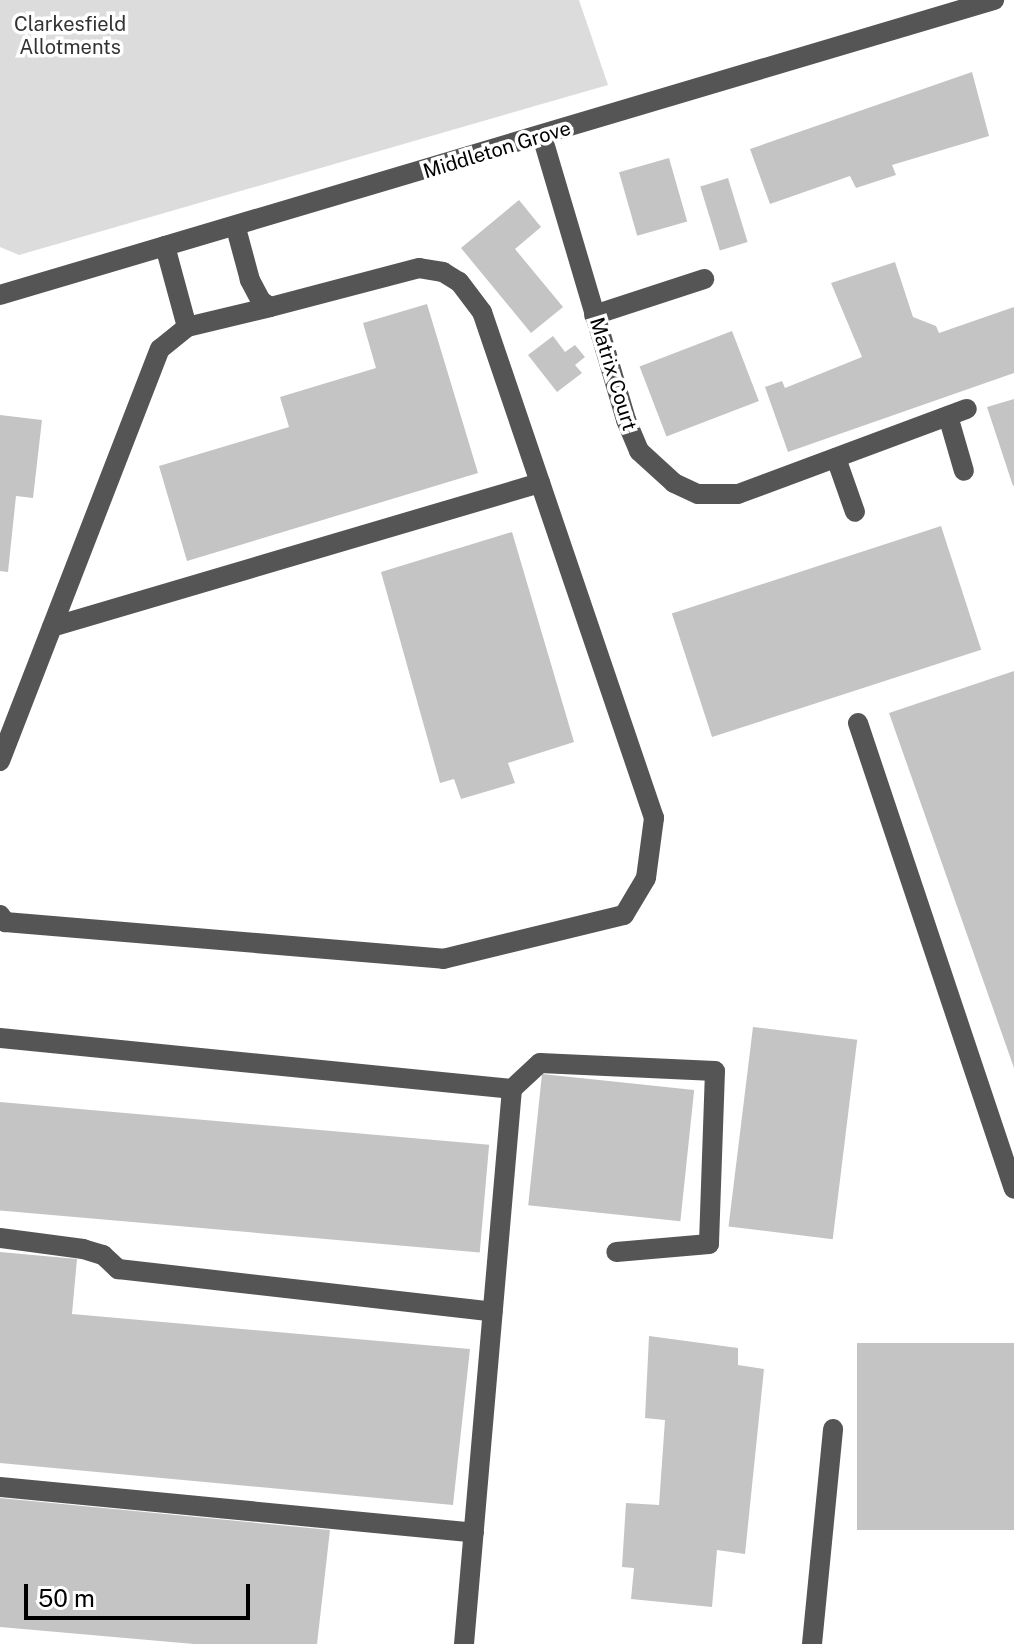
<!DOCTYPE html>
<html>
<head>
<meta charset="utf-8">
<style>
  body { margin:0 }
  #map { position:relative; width:1014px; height:1644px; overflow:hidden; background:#fff; font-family:"Public Sans",sans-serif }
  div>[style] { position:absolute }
  .green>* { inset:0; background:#dcdcdc }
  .building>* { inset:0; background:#c4c4c4; transform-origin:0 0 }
  .minor>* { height:20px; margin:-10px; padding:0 10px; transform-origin:10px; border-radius:10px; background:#555 }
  span { translate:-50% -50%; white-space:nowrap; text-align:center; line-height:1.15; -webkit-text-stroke:7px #fff; paint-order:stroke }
  .park-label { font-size:20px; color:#333 }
  .street-label { font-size:20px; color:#000 }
  .scale { position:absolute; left:24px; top:1584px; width:226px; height:36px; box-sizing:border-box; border:4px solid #000; border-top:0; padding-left:10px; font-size:24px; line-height:28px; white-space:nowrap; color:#000; -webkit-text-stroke:6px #fff; paint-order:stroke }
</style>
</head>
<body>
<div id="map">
  <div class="green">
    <i style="clip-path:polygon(0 0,579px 0,608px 85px,19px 255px,0 247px)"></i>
  </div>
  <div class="building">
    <i style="clip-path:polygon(972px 72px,989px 136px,892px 165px,896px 175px,856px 188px,850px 176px,770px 204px,750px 149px)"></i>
    <i style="left:669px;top:158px;width:66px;height:52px;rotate:74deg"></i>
    <i style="left:728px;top:178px;width:67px;height:29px;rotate:73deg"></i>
    <i style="clip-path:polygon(519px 200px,541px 227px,515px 249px,563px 307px,531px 333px,461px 248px)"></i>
    <i style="clip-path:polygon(895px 262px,913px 317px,936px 326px,939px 333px,1014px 307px,1014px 373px,788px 452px,765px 387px,782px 381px,785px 388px,862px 357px,831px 283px)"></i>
    <i style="clip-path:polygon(427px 304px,478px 473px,187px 561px,159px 466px,289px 427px,280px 397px,376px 368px,363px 323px)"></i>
    <i style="left:732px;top:331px;width:75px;height:99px;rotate:69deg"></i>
    <i style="clip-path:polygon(553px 336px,565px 352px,575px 345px,585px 357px,575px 365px,582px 373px,557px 392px,528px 355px)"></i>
    <i style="clip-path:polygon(1014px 399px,1014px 485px,1013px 486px,987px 407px)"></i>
    <i style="clip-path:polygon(0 415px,42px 420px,33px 498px,16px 496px,8px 572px,0 571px)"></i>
    <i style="left:941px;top:526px;width:130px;height:283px;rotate:72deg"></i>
    <i style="clip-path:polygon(512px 532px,574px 742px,508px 763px,515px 783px,461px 799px,454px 779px,440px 783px,381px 572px)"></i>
    <i style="clip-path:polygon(1014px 671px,1014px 1068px,889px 713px)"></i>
    <i style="left:753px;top:1027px;width:105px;height:201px;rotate:7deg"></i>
    <i style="left:542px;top:1074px;width:153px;height:132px;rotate:6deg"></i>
    <i style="left:0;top:1102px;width:491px;height:108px;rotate:5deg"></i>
    <i style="clip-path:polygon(0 1252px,77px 1259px,72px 1314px,470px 1349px,453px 1505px,0 1463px)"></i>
    <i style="clip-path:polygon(649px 1336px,738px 1348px,738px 1365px,764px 1369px,745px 1554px,717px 1550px,712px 1607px,631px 1599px,634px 1568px,622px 1567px,626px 1503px,659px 1505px,665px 1420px,645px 1418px)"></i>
    <i style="left:857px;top:1343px;width:157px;height:187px"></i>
    <i style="clip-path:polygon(0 1498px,330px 1530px,317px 1644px,194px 1644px,0 1627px)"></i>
  </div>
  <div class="minor">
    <i style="left:542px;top:136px;width:296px;rotate:73.5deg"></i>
    <i style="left:626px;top:420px;width:34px;rotate:67deg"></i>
    <i style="left:639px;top:451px;width:47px;rotate:42.4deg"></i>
    <i style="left:674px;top:483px;width:26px;rotate:25deg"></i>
    <i style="left:698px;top:494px;width:40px"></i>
    <i style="left:738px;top:494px;width:244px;rotate:-20.4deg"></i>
    <i style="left:0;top:295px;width:1037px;rotate:-16.53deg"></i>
    <i style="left:594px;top:315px;width:116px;rotate:-18.1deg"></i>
    <i style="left:187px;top:327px;width:85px;rotate:-13.5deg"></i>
    <i style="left:948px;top:416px;width:57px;rotate:73.8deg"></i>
    <i style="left:836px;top:458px;width:57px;rotate:70.6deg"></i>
    <i style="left:52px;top:627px;width:509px;rotate:-16.44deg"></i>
    <i style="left:858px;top:723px;width:491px;rotate:71.5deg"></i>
    <i style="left:0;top:761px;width:442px;rotate:-68.8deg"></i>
    <i style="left:160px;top:349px;width:35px;rotate:-39deg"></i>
    <i style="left:187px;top:327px;width:84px;rotate:-105.2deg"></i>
    <i style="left:0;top:915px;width:9px;rotate:54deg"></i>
    <i style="left:5px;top:922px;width:440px;rotate:4.8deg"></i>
    <i style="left:443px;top:959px;width:186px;rotate:-13.7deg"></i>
    <i style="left:624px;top:915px;width:43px;rotate:-59.3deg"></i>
    <i style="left:646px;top:878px;width:61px;rotate:-82.4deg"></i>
    <i style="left:654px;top:818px;width:534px;rotate:-108.77deg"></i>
    <i style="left:482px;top:312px;width:38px;rotate:-127deg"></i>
    <i style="left:459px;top:282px;width:19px;rotate:-148deg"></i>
    <i style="left:443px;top:272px;width:24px;rotate:-171deg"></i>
    <i style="left:419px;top:268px;width:154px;rotate:165.3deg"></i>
    <i style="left:270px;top:307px;width:11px;rotate:-146deg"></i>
    <i style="left:261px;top:301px;width:24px;rotate:-118deg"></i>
    <i style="left:250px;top:280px;width:54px;rotate:-105.1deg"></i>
    <i style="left:0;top:1038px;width:515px;rotate:5.69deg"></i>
    <i style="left:0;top:1238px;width:84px;rotate:7.5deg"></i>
    <i style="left:83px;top:1249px;width:21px;rotate:17deg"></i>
    <i style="left:103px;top:1255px;width:21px;rotate:43deg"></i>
    <i style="left:118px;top:1269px;width:377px;rotate:6.5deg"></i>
    <i style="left:0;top:1487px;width:476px;rotate:5.5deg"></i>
    <i style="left:464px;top:1644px;width:557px;rotate:-85.06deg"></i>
    <i style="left:512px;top:1089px;width:38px;rotate:-43deg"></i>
    <i style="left:540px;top:1063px;width:175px;rotate:2.6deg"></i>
    <i style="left:715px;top:1071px;width:173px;rotate:92deg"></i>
    <i style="left:709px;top:1244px;width:93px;rotate:175.1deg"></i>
    <i style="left:812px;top:1644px;width:216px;rotate:-84.4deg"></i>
  </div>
  <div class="park-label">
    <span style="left:70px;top:36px">Clarkesfield<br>Allotments</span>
  </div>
  <div class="street-label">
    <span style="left:497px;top:150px;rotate:-17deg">Middleton Grove</span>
    <span style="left:613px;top:374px;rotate:73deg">Matrix Court</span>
  </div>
  <div class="scale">50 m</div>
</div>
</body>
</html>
